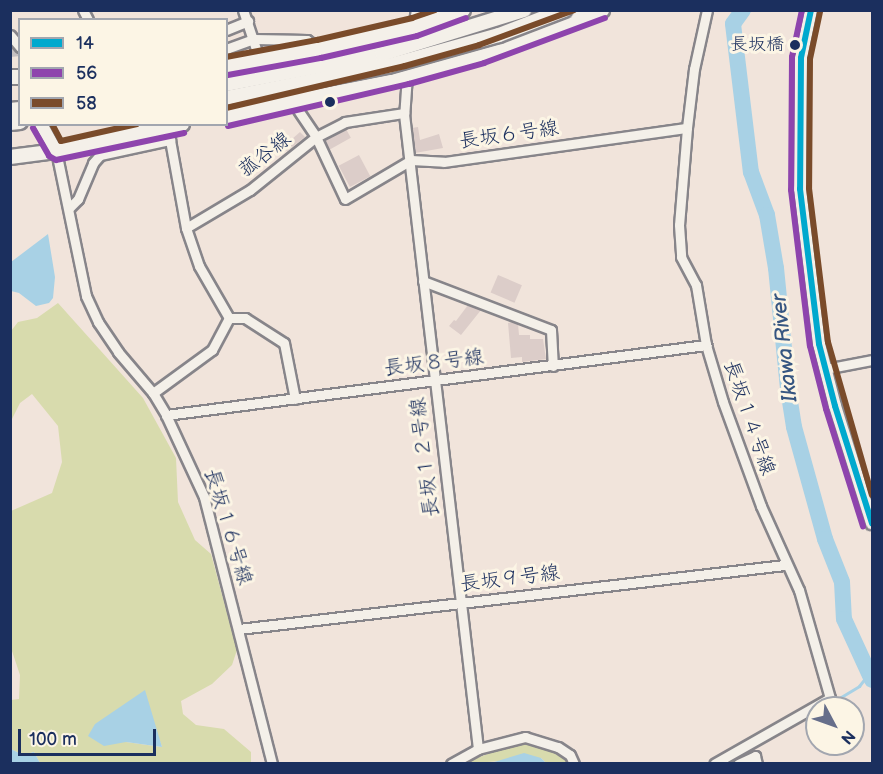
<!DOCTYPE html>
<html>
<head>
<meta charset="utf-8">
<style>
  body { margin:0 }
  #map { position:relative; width:883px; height:774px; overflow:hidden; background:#f1e4db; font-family:"Balsamiq Sans","Klee One",sans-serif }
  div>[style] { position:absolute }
  .green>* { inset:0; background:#d8dbad }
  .water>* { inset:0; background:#a8d1e5 }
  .stream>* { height:3px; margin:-1.5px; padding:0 1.5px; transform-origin:1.5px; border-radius:1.5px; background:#a8d1e5 }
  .river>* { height:16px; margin:-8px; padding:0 8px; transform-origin:8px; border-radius:8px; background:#a8d1e5 }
  .building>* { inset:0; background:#dccdc9; transform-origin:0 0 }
  .minor-tunnel>* { height:9px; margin-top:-4.5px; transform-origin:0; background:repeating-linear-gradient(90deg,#c6c0c2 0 9px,transparent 0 13.5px) }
  .roads { filter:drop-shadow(2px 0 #87858a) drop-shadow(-2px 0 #87858a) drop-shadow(0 2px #87858a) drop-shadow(0 -2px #87858a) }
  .minor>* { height:9px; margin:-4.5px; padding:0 4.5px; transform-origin:4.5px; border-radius:4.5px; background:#f4f0e9 }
  .major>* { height:12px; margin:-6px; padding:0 6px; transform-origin:6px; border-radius:6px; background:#f4f0e9 }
  .highway>* { height:14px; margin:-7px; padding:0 7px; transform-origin:7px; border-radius:7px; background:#f4f0e9 }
  .bridges { filter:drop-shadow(2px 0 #87858a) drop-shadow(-2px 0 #87858a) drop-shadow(0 2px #87858a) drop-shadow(0 -2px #87858a) }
  .highway-bridge>* { height:14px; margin:-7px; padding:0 7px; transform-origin:7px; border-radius:7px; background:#f4f0e9 }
  .bus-1>* { height:6px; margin:-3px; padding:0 3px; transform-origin:3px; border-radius:3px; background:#00a9ce }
  .bus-2>* { height:6px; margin:-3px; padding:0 3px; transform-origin:3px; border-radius:3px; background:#8e44ad }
  .bus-3>* { height:6px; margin:-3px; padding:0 3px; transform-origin:3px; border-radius:3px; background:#7a4b2a }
  .dots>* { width:16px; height:16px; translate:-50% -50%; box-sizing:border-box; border:3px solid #fcf5e5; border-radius:50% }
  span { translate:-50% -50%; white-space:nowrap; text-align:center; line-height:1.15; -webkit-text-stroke:6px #fcf5e5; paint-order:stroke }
  .bus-label { font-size:18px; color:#1b2f5e }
  .right { translate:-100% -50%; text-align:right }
  .street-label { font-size:20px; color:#1b2f5e }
  .water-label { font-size:21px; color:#365681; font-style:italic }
  .frame { position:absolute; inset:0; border:12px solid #1b2f5e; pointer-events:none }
  .legend { position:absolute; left:18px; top:18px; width:210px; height:108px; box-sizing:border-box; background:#fcf5e5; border:2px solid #a2a6af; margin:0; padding:8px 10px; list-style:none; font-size:18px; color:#1b2f5e }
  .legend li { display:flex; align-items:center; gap:12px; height:30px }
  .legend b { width:30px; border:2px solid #a2a6af }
  .north { position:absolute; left:805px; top:696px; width:60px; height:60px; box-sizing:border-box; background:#fcf5e5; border:2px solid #a2a6af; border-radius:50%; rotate:131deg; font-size:16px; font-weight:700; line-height:24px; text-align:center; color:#1b2f5e }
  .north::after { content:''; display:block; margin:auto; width:21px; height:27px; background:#666e8a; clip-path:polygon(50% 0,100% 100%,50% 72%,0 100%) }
  .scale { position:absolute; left:18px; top:729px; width:138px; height:27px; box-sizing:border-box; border:3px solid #1b2f5e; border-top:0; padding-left:8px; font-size:18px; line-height:21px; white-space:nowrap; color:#1b2f5e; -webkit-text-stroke:4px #fcf5e5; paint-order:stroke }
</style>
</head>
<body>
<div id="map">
  <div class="green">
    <i style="clip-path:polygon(evenodd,58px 303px,143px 398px,176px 458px,178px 502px,195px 540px,211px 554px,237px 650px,232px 665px,212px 684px,181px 701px,183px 714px,196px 725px,224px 729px,251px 752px,251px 763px,40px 763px,34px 752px,23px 755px,11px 749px,11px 700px,19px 699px,20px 675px,11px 648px,11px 511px,52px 493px,62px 462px,58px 426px,32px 394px,20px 403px,11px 421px,11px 331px,18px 322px,37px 318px,58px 303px,148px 707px,162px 747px,161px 747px,126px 742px,148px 707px)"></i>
    <i style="clip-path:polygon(533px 742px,568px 760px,569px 763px,546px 763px,541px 758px,462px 764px,516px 743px)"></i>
  </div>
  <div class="water">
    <i style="clip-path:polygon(48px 234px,55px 277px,53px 298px,49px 303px,36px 306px,19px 293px,11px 291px,11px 262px)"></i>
    <i style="clip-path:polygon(145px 690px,162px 747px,126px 742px,104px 746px,88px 736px,95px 724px)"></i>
    <i style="clip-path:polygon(11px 749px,23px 755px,34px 752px,40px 763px,11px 763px)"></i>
    <i style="clip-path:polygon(524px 753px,541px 758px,546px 763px,491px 763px)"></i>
  </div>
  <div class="stream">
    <i style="left:831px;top:703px;width:33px;rotate:-31deg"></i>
    <i style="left:859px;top:686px;width:11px;rotate:-52deg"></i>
    <i style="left:866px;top:677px;width:11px;rotate:-100deg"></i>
  </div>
  <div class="river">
    <i style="left:743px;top:10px;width:17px;rotate:126deg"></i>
    <i style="left:733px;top:24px;width:149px;rotate:83.1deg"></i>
    <i style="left:751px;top:172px;width:46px;rotate:69.6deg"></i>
    <i style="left:767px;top:215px;width:54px;rotate:80.4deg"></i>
    <i style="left:776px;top:268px;width:122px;rotate:84.3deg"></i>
    <i style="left:788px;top:389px;width:38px;rotate:81deg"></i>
    <i style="left:794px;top:427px;width:116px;rotate:74.5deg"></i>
    <i style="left:825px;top:539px;width:46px;rotate:68.4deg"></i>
    <i style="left:842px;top:582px;width:37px;rotate:87deg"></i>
    <i style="left:844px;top:619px;width:67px;rotate:65.3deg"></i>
  </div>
  <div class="building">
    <i style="clip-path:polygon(418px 127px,420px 140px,439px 134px,443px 148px,415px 153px,412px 128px)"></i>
    <i style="left:346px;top:129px;width:10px;height:24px;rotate:61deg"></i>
    <i style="clip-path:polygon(300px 132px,305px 137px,287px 151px,283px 147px)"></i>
    <i style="left:359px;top:155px;width:24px;height:23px;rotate:62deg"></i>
    <i style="left:498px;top:275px;width:26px;height:19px;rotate:23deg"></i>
    <i style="clip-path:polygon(468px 305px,481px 310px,461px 335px,449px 326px,454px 320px,456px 321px)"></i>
    <i style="clip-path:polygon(512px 322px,518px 324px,519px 335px,530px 335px,530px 339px,543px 339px,546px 359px,522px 362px,522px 357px,511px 358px,508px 323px)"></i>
  </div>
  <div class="minor-tunnel">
    <i style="left:10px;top:52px;width:10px;rotate:-6deg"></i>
  </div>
  <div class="roads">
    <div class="minor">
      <i style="left:83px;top:10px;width:11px;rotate:63deg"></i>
      <i style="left:243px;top:10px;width:44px;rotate:71.6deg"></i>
      <i style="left:707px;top:10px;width:60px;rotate:102.4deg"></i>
      <i style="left:694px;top:69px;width:59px;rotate:96.8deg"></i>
      <i style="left:687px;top:128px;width:97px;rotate:94.7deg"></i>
      <i style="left:679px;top:225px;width:32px;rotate:86deg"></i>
      <i style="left:681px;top:257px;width:32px;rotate:62deg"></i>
      <i style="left:696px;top:285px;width:61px;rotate:80.5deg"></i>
      <i style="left:706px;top:345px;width:59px;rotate:73.4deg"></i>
      <i style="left:723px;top:402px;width:111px;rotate:69.9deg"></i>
      <i style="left:761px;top:506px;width:92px;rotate:65.7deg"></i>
      <i style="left:799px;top:590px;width:112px;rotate:74deg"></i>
      <i style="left:830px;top:698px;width:133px;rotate:150.4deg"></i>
      <i style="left:226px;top:30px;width:24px;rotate:-22deg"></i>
      <i style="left:10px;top:35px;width:16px;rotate:50deg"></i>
      <i style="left:226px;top:49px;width:30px;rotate:-20deg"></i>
      <i style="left:254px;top:39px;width:53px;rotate:1.1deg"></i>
      <i style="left:307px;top:40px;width:15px;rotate:37deg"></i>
      <i style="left:407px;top:75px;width:39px;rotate:94deg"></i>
      <i style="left:404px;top:114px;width:639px;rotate:83.35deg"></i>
      <i style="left:298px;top:110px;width:32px;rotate:56deg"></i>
      <i style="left:316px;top:137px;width:68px;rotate:64.9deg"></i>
      <i style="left:345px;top:199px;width:77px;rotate:-30.6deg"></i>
      <i style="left:411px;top:160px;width:33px;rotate:3deg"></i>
      <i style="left:444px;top:162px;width:245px;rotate:-8deg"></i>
      <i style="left:56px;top:151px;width:148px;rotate:78.3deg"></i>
      <i style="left:86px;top:296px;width:29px;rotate:65deg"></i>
      <i style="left:98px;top:322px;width:36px;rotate:56deg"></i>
      <i style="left:118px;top:352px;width:54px;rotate:49.5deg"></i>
      <i style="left:153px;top:393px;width:26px;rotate:59deg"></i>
      <i style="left:166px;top:415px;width:90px;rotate:65.1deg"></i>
      <i style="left:204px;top:497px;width:276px;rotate:75.7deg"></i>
      <i style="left:69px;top:208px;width:13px;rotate:-45deg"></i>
      <i style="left:78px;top:199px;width:39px;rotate:-67deg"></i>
      <i style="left:93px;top:163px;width:11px;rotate:-49deg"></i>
      <i style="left:100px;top:155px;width:72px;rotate:-12.1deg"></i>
      <i style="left:170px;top:140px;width:89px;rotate:79.7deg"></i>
      <i style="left:186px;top:228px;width:40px;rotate:71.1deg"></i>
      <i style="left:199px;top:266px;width:60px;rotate:60deg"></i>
      <i style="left:186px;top:228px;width:74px;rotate:-30.7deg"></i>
      <i style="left:250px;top:190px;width:85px;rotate:-38.8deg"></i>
      <i style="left:316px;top:137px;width:33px;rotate:-27deg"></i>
      <i style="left:345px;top:122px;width:60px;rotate:-8.7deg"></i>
      <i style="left:423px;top:281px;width:137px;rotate:20.9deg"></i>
      <i style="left:551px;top:330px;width:36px;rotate:87deg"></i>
      <i style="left:229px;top:318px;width:16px"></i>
      <i style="left:245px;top:318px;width:46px;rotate:32.7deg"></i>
      <i style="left:284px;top:343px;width:57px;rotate:78.9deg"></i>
      <i style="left:825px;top:369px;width:48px;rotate:-10.8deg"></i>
      <i style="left:153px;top:393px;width:73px;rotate:-36.1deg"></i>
      <i style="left:212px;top:350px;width:36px;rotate:-62deg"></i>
      <i style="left:166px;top:415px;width:545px;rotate:-7.39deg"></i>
      <i style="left:239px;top:629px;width:550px;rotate:-6.69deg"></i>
      <i style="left:451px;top:764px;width:31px;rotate:-29deg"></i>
      <i style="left:478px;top:749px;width:49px;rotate:-14.3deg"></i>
      <i style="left:525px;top:737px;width:34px;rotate:17deg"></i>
      <i style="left:558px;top:747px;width:14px;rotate:34deg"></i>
      <i style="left:570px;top:755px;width:10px;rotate:66deg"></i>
      <i style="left:738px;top:764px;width:19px;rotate:-25deg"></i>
      <i style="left:755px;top:756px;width:8px;rotate:76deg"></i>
    </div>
    <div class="major">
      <i style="left:811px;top:10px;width:49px;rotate:101.8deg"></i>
      <i style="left:801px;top:58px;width:131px;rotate:90.4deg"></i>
      <i style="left:800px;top:189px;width:156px;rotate:83deg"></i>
      <i style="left:819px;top:344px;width:64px;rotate:75.5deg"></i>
      <i style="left:835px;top:406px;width:123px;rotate:72.5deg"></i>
      <i style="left:411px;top:54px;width:45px;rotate:-81deg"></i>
      <i style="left:41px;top:124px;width:31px;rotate:61deg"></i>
    </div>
    <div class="highway">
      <i style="left:226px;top:66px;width:95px;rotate:-10.4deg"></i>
      <i style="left:319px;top:49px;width:98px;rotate:-12.9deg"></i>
      <i style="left:415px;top:27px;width:51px;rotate:-19.5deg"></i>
      <i style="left:10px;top:77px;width:10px"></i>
      <i style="left:10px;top:110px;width:10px;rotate:-6deg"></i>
      <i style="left:226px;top:117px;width:186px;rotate:-13.1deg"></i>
      <i style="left:407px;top:75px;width:78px;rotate:-15.6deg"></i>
      <i style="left:482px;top:54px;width:128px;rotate:-20.1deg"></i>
      <i style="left:10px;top:123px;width:10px;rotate:-6deg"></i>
      <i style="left:10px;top:157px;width:46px;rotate:-7.4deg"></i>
      <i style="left:56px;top:151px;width:129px;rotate:-12.1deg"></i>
    </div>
  </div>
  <div class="bridges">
    <div class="highway-bridge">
      <i style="left:226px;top:84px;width:159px;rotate:-10.9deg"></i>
      <i style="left:382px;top:54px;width:149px;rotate:-17.2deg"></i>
      <i style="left:226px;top:98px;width:165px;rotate:-11.2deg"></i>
      <i style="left:388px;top:66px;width:115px;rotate:-15.6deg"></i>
      <i style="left:499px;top:35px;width:70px;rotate:-21deg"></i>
    </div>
  </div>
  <div class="bus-1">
    <i style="left:811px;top:10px;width:49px;rotate:101.8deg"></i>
    <i style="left:801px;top:58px;width:131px;rotate:90.4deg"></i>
    <i style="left:800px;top:189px;width:156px;rotate:83deg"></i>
    <i style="left:819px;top:344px;width:64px;rotate:75.5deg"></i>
    <i style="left:835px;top:406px;width:123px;rotate:72.5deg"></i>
  </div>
  <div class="bus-2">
    <i style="left:802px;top:10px;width:48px;rotate:102deg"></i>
    <i style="left:792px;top:57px;width:133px;rotate:90.4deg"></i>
    <i style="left:791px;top:190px;width:157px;rotate:83.1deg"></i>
    <i style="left:810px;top:346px;width:65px;rotate:75.7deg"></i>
    <i style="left:826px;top:409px;width:123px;rotate:72.5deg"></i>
    <i style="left:228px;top:75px;width:95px;rotate:-10.4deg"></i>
    <i style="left:321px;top:58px;width:98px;rotate:-12.9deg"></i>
    <i style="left:417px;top:36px;width:52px;rotate:-20.2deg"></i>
    <i style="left:228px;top:126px;width:186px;rotate:-13.1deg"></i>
    <i style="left:409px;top:84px;width:78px;rotate:-15.6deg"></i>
    <i style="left:484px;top:63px;width:129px;rotate:-20.4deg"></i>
    <i style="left:33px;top:128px;width:32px;rotate:60deg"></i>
    <i style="left:49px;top:156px;width:8px;rotate:30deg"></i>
    <i style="left:56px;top:160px;width:131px;rotate:-11.9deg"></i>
  </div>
  <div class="bus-3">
    <i style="left:820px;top:12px;width:48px;rotate:102deg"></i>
    <i style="left:810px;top:59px;width:129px;rotate:90.4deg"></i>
    <i style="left:809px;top:188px;width:155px;rotate:83deg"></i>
    <i style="left:828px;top:342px;width:159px;rotate:74deg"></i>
    <i style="left:226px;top:57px;width:93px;rotate:-10.6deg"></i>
    <i style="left:317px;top:40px;width:98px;rotate:-13deg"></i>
    <i style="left:412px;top:18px;width:24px;rotate:-19deg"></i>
    <i style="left:226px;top:108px;width:184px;rotate:-13.2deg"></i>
    <i style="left:405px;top:66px;width:77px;rotate:-15.8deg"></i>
    <i style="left:479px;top:45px;width:101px;rotate:-20.2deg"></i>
    <i style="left:52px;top:124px;width:19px;rotate:62deg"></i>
    <i style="left:61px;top:141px;width:78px;rotate:-12.6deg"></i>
  </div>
  <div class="dots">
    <i style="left:795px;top:45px;background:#1b2f5e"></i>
    <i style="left:330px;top:102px;background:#1b2f5e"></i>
  </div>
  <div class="bus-label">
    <span class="right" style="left:784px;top:45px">長坂橋</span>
  </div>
  <div class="street-label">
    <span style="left:509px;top:135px;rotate:-8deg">長坂６号線</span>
    <span style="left:265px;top:155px;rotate:-38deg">菰谷線</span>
    <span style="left:434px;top:363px;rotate:-7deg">長坂８号線</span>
    <span style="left:749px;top:418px;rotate:71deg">長坂１４号線</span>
    <span style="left:425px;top:457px;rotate:-97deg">長坂１２号線</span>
    <span style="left:228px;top:527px;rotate:73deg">長坂１６号線</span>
    <span style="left:510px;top:579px;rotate:-7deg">長坂９号線</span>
  </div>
  <div class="water-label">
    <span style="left:785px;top:348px;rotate:-96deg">Ikawa River</span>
  </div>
  <div class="frame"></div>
  <ul class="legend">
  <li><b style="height:8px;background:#00a9ce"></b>14</li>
  <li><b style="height:8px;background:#8e44ad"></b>56</li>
  <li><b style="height:8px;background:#7a4b2a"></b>58</li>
  </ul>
  <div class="north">N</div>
  <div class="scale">100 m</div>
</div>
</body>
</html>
